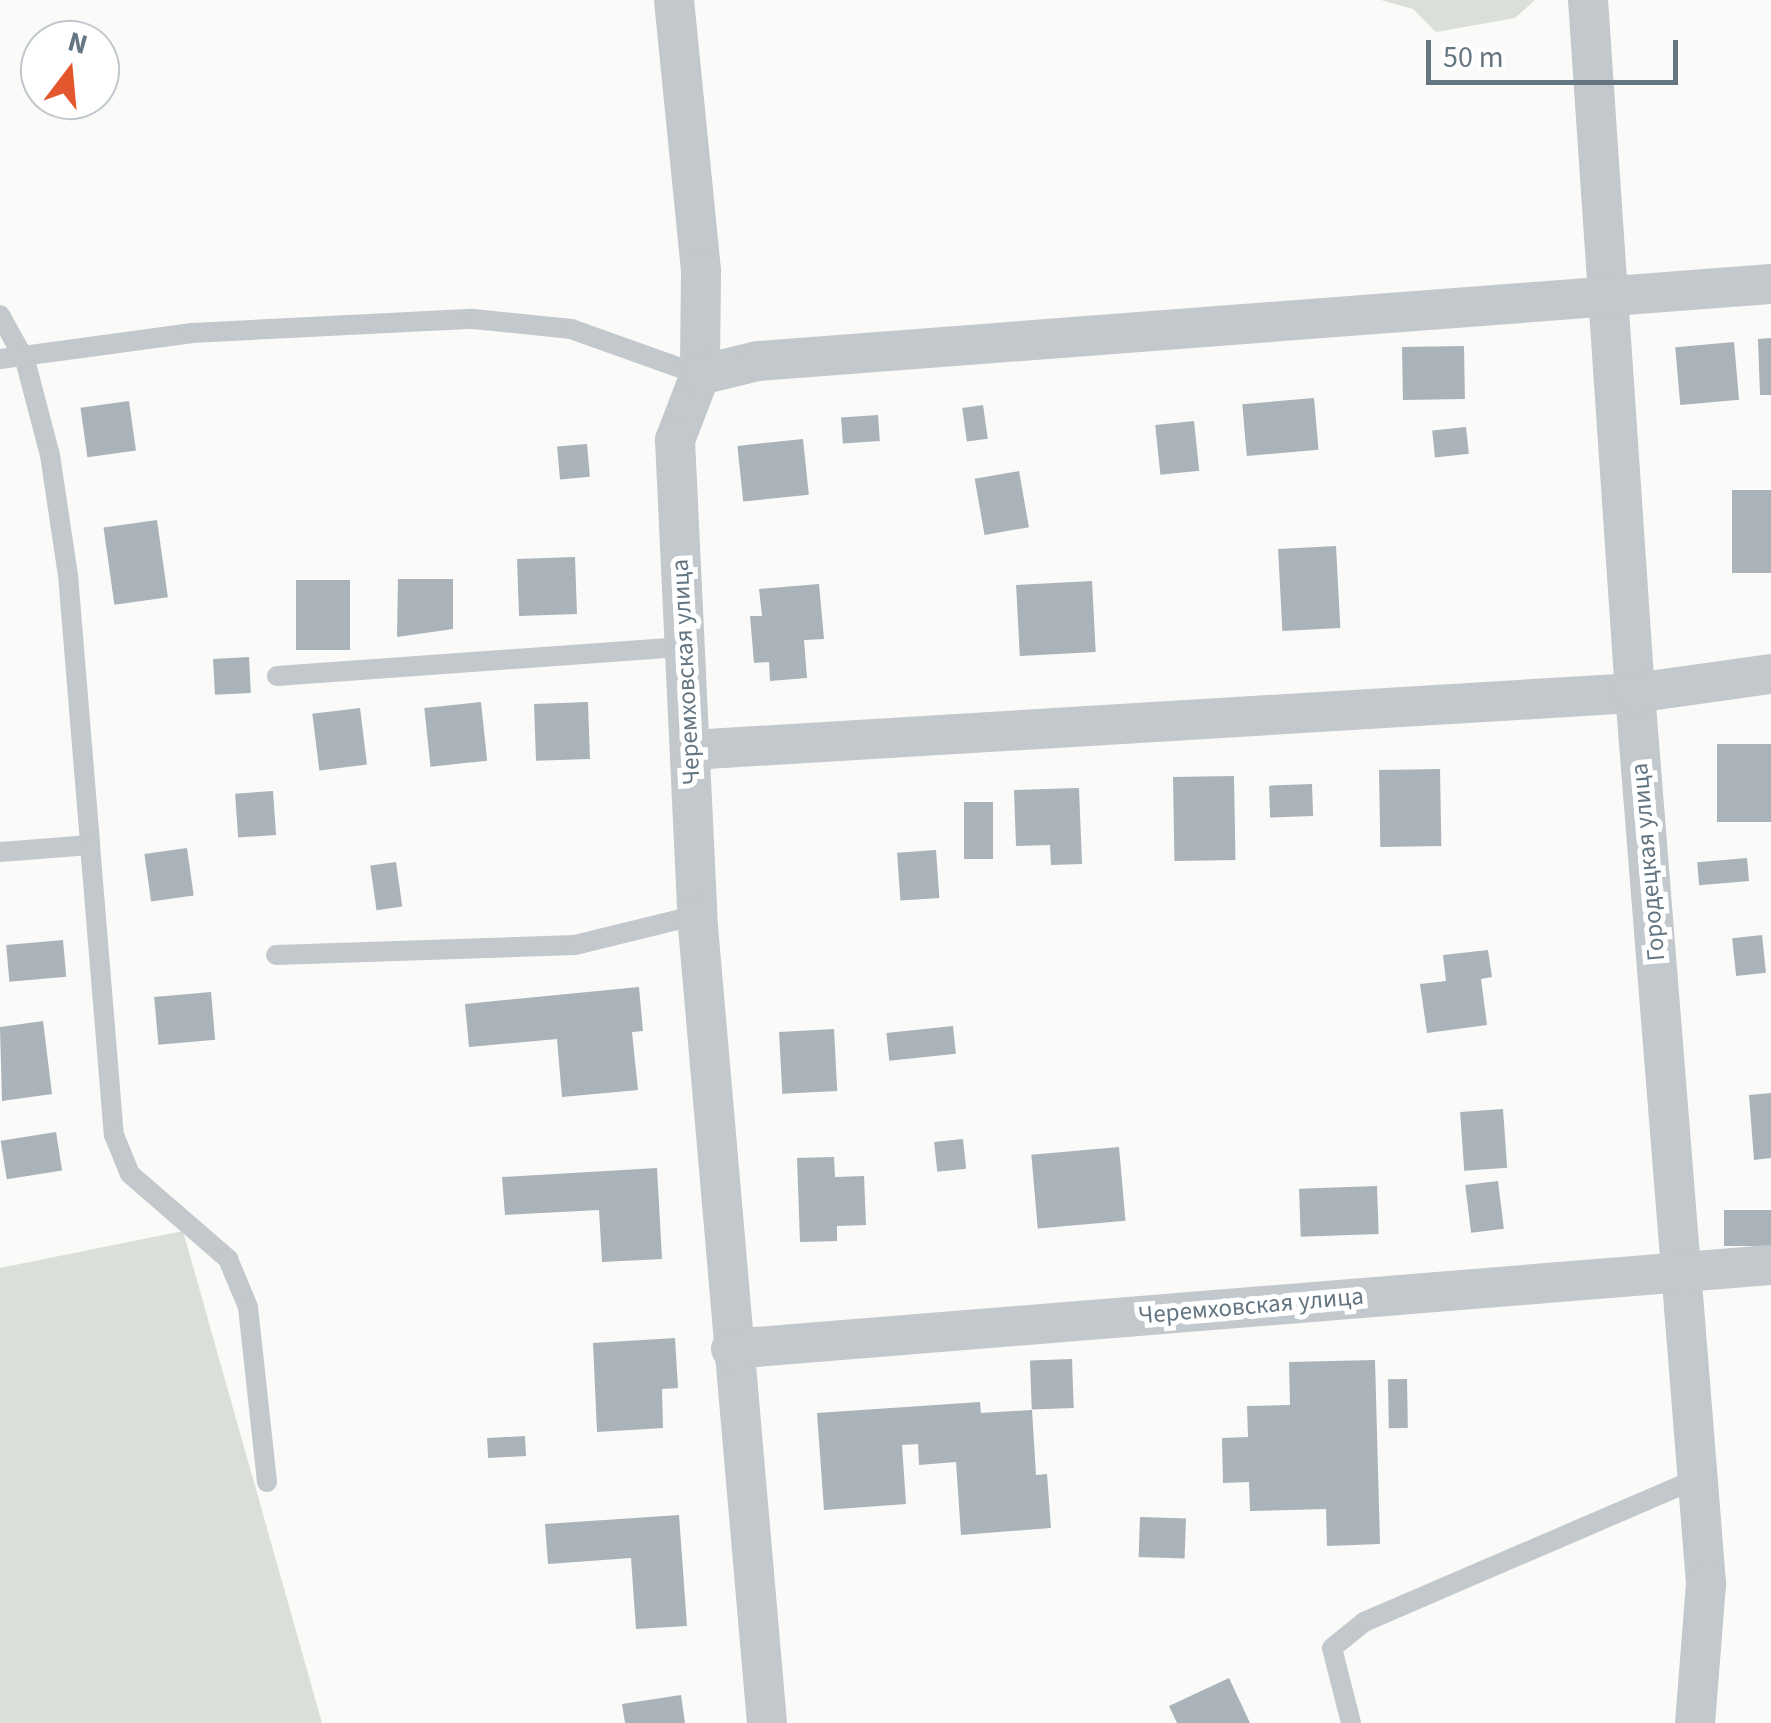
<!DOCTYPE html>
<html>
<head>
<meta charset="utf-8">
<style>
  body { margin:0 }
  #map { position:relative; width:1771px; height:1723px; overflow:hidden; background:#fafaf8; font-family:"Source Sans 3",sans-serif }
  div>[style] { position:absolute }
  .green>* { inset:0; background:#dadfd7 }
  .building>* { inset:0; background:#aab3b9; transform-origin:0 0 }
  .lane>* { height:20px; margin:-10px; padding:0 10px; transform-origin:10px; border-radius:10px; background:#c3c8cc }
  .street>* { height:40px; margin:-20px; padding:0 20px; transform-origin:20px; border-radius:20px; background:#c3c8cc }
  span { translate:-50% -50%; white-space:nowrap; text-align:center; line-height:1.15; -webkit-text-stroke:10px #fff; paint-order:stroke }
  .street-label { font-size:25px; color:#657683 }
  .north { position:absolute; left:20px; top:20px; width:100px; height:100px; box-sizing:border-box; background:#fff; border:2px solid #c1c8cd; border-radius:50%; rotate:16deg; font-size:28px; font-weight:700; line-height:40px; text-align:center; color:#657683 }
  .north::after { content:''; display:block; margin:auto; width:35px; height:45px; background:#e4572e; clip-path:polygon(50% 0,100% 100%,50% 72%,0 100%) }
  .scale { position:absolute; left:1426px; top:40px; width:252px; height:45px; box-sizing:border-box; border:5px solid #657683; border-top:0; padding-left:12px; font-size:30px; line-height:35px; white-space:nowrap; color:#657683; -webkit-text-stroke:8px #fff; paint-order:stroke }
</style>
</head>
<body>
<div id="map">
  <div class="green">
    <i style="clip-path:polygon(1381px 0,1535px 0,1515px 18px,1436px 32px,1413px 9px)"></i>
    <i style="clip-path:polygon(183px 1231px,322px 1723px,0 1723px,0 1268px)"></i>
  </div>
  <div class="building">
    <i style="clip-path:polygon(1771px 338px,1771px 395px,1760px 395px,1758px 339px)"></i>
    <i style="left:1734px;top:342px;width:58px;height:59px;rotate:85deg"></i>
    <i style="left:1464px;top:346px;width:53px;height:62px;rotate:89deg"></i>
    <i style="left:1314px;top:398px;width:52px;height:72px;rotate:85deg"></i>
    <i style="left:129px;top:401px;width:50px;height:49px;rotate:82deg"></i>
    <i style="left:983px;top:405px;width:34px;height:21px;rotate:82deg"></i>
    <i style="left:878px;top:415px;width:26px;height:37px;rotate:86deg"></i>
    <i style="left:1194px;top:421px;width:50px;height:39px;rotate:84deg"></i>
    <i style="left:1466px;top:427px;width:27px;height:34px;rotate:84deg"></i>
    <i style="left:803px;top:439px;width:56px;height:66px;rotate:84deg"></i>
    <i style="left:587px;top:444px;width:33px;height:30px;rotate:85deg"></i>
    <i style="left:1019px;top:471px;width:57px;height:45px;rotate:80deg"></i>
    <i style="left:1771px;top:490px;width:83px;height:39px;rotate:90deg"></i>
    <i style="left:157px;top:520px;width:78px;height:54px;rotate:82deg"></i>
    <i style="left:1336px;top:546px;width:82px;height:58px;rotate:87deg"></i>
    <i style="left:575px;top:557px;width:57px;height:58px;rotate:88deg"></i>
    <i style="clip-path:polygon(398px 579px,453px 579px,453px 629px,397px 637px)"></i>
    <i style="left:296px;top:580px;width:54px;height:70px"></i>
    <i style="left:1092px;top:581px;width:71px;height:76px;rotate:87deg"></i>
    <i style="clip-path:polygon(819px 584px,824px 639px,804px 640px,807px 678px,770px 681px,769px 662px,754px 663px,750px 616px,762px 616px,759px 589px)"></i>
    <i style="left:249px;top:657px;width:36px;height:36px;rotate:87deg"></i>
    <i style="left:481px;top:702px;width:59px;height:57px;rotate:84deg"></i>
    <i style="left:588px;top:702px;width:57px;height:54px;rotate:88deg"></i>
    <i style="left:360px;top:708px;width:57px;height:48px;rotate:83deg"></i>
    <i style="left:1771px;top:744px;width:78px;height:54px;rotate:90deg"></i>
    <i style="left:1440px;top:769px;width:77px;height:61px;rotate:89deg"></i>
    <i style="left:1234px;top:776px;width:84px;height:61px;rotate:89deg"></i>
    <i style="left:1312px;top:784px;width:32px;height:43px;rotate:88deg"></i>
    <i style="clip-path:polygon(1079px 788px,1082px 864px,1051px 865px,1050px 845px,1016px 846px,1014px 790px)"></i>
    <i style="left:273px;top:791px;width:44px;height:38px;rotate:86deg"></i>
    <i style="left:964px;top:802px;width:29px;height:57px"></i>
    <i style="left:187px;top:848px;width:48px;height:43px;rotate:82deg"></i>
    <i style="left:936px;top:850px;width:48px;height:39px;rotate:86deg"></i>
    <i style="left:1747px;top:858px;width:23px;height:50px;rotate:85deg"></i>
    <i style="left:396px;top:862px;width:45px;height:26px;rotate:82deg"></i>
    <i style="left:1762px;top:935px;width:38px;height:30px;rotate:84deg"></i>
    <i style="left:63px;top:940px;width:37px;height:57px;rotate:85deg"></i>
    <i style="clip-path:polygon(1488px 950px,1492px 977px,1481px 979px,1487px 1025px,1427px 1033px,1420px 984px,1446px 981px,1443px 955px)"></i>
    <i style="clip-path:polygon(639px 987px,643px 1031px,632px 1032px,638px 1090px,562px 1097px,557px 1039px,469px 1047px,465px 1004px)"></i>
    <i style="left:211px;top:992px;width:48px;height:57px;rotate:85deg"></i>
    <i style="clip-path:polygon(43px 1021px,52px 1094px,2px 1101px,0 1027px)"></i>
    <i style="left:953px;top:1026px;width:28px;height:67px;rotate:84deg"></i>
    <i style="left:834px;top:1029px;width:62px;height:55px;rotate:87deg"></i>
    <i style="clip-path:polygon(1771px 1093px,1771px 1158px,1754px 1160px,1749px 1095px)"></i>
    <i style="left:1503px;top:1109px;width:59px;height:43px;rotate:86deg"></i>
    <i style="left:56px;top:1132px;width:39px;height:56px;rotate:81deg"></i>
    <i style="left:963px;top:1139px;width:30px;height:29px;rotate:84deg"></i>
    <i style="left:1119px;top:1147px;width:74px;height:88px;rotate:85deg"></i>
    <i style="clip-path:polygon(834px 1157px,835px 1177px,864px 1176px,866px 1225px,837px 1226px,837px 1241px,800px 1242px,797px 1158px)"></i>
    <i style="clip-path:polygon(657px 1168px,662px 1259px,602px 1262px,599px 1210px,505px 1215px,502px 1177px)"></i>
    <i style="left:1498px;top:1181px;width:48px;height:33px;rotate:83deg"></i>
    <i style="left:1377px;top:1186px;width:48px;height:78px;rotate:88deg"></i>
    <i style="left:1771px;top:1210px;width:36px;height:47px;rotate:90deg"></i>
    <i style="clip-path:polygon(675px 1338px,678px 1388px,662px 1389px,663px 1428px,597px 1432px,593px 1343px)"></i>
    <i style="left:1072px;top:1359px;width:49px;height:42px;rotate:88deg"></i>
    <i style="clip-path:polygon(1375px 1360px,1380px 1544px,1327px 1546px,1326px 1509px,1250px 1511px,1249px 1482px,1223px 1483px,1222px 1438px,1248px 1437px,1247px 1406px,1290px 1405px,1289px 1362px)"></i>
    <i style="left:1407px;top:1379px;width:49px;height:19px;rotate:89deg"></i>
    <i style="clip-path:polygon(980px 1402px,981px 1413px,1032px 1410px,1036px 1475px,1047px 1474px,1051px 1528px,961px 1535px,956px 1462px,919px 1465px,918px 1444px,902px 1445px,906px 1504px,824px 1510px,817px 1413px)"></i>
    <i style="left:525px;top:1436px;width:20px;height:38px;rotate:87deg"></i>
    <i style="clip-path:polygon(679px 1515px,687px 1626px,636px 1629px,631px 1558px,548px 1564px,545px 1524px)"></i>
    <i style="left:1140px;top:1517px;width:46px;height:40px;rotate:2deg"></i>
    <i style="clip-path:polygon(1229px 1678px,1250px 1723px,1177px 1723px,1169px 1706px)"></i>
    <i style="clip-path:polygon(681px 1695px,685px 1723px,625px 1723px,622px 1704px)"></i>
  </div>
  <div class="lane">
    <i style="left:0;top:315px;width:51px;rotate:60.9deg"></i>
    <i style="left:25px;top:360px;width:98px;rotate:75.3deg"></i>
    <i style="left:50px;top:455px;width:121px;rotate:81.5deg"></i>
    <i style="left:68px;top:575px;width:271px;rotate:85.3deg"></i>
    <i style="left:90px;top:845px;width:90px;rotate:175.6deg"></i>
    <i style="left:0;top:359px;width:194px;rotate:-7.7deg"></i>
    <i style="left:192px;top:333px;width:281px;rotate:-2.9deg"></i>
    <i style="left:473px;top:319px;width:99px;rotate:5.8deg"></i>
    <i style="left:571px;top:329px;width:137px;rotate:19.6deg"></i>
    <i style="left:277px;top:676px;width:407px;rotate:-4.1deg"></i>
    <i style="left:90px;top:845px;width:291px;rotate:85.3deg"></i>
    <i style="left:114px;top:1135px;width:42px;rotate:67.7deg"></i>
    <i style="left:130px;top:1174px;width:130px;rotate:40.9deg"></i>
    <i style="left:228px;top:1259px;width:52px;rotate:67.4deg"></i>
    <i style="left:248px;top:1307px;width:176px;rotate:83.8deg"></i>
    <i style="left:276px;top:955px;width:299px;rotate:-1.9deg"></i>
    <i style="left:575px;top:945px;width:126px;rotate:-13.8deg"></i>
    <i style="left:1351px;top:1723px;width:77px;rotate:-104.2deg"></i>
    <i style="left:1332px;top:1648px;width:41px;rotate:-39.1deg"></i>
    <i style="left:1364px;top:1622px;width:365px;rotate:-23.3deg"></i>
  </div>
  <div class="street">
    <i style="left:674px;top:0;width:272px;rotate:84.3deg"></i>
    <i style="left:701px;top:271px;width:104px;rotate:90.6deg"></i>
    <i style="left:700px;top:375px;width:70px;rotate:111deg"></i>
    <i style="left:675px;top:440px;width:476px;rotate:87.3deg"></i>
    <i style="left:697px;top:915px;width:811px;rotate:85.05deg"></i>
    <i style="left:1588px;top:0;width:695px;rotate:86.12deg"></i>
    <i style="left:1635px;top:693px;width:894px;rotate:85.44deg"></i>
    <i style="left:1706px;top:1584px;width:139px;rotate:94.5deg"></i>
    <i style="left:700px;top:375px;width:60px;rotate:-13.6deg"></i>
    <i style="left:758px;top:361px;width:1016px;rotate:-4.35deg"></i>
    <i style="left:691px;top:750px;width:946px;rotate:-3.46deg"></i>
    <i style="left:1635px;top:693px;width:137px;rotate:-8deg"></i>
    <i style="left:731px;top:1349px;width:1043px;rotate:-4.62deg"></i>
  </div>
  <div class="street-label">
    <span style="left:686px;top:672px;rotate:-93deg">Черемховская улица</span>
    <span style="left:1648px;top:862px;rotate:-95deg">Городецкая улица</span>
    <span style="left:1251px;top:1306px;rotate:-5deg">Черемховская улица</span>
  </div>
  <div class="north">N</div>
  <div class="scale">50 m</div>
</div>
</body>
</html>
